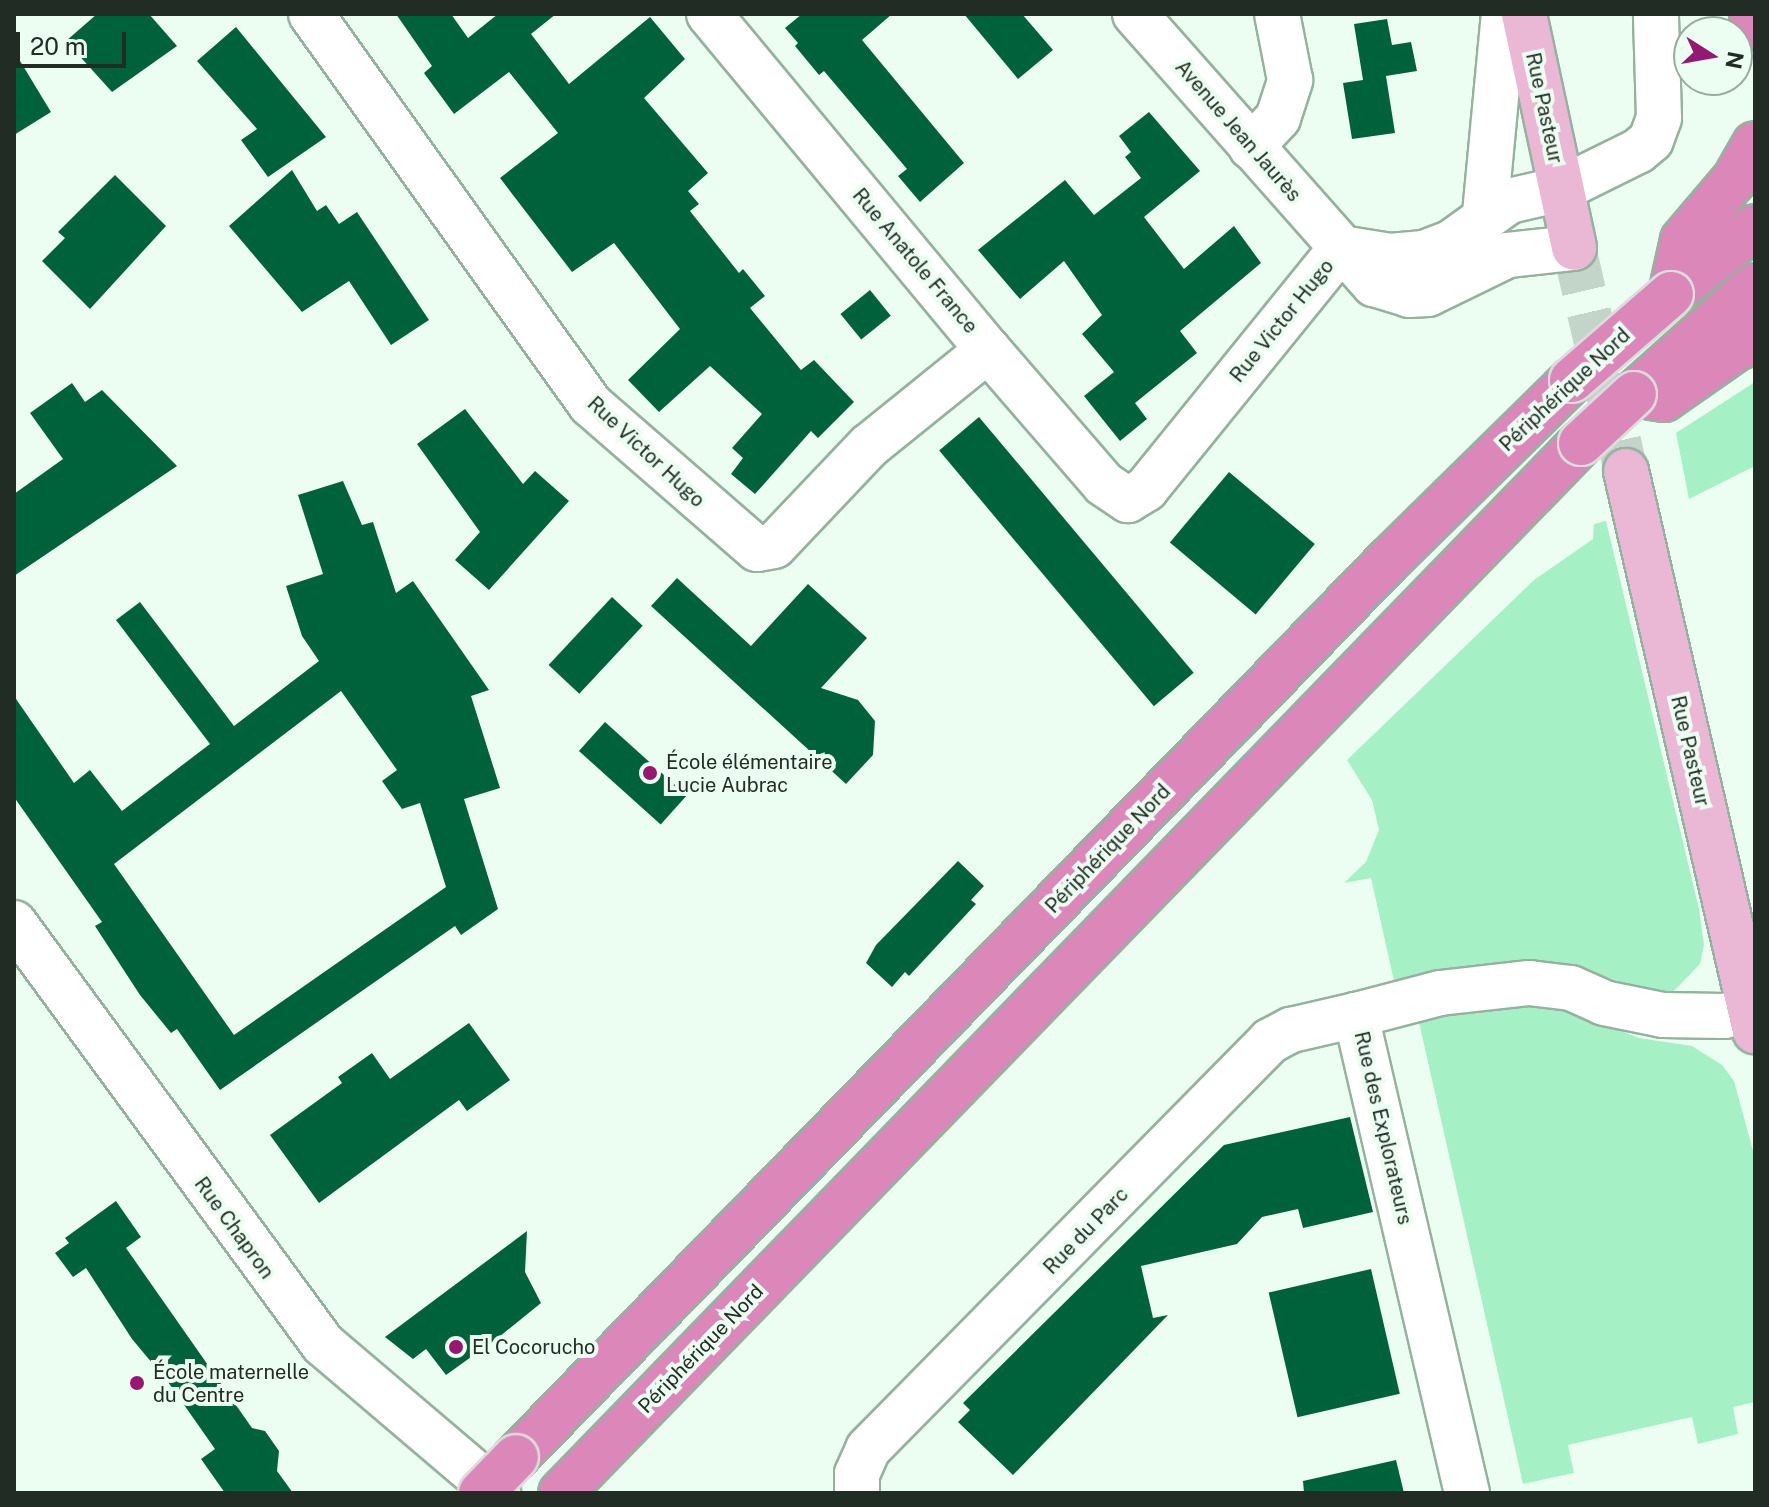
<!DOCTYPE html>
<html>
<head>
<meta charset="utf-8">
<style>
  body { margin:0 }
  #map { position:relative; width:1769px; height:1507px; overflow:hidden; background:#ecfef2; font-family:"Public Sans",sans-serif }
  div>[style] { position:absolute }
  .green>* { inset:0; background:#a5f0c4 }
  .building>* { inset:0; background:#00623b; transform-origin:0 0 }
  .major-tunnel>* { height:44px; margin-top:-22px; transform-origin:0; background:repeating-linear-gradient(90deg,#c3d4c9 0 44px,transparent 0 66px) }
  .roads { filter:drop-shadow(2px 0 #95b19f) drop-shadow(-2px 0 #95b19f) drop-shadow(0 2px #95b19f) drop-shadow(0 -2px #95b19f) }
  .minor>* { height:44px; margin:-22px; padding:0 22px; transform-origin:22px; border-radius:22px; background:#fff }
  .major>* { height:44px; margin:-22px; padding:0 22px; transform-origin:22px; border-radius:22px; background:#eab7d5 }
  .highway>* { height:44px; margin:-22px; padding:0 22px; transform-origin:22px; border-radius:22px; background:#dc87b9 }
  .bridges { filter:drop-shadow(2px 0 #dbdddc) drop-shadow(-2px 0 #dbdddc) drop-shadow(0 2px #dbdddc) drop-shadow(0 -2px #dbdddc) }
  .highway-bridge>* { height:44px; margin:-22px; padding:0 22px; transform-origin:22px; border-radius:22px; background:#dc87b9 }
  .dots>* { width:22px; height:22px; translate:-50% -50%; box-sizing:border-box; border:4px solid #ecfef2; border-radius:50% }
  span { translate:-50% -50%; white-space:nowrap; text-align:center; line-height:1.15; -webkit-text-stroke:8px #ecfef2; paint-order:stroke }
  .street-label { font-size:20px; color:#212c25 }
  .poi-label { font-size:20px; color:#212c25 }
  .left { translate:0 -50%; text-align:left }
  .frame { position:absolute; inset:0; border:16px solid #212c25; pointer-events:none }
  .north { position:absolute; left:1673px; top:16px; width:80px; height:80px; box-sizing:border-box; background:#ecfef2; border:2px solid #9baaa0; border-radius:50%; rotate:101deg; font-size:22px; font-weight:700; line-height:32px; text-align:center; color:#212c25 }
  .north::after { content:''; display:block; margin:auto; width:28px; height:36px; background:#971870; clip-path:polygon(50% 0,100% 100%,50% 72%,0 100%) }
  .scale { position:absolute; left:16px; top:32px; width:110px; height:36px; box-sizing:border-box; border:4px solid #212c25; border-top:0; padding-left:10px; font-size:24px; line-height:28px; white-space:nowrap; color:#212c25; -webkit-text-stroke:6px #ecfef2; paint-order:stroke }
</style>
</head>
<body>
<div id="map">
  <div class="green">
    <i style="clip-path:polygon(1755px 382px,1755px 466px,1689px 499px,1676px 433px)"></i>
    <i style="clip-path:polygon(1606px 521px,1699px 909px,1704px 945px,1700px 964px,1674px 991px,1654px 994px,1579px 967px,1523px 959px,1394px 981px,1371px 878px,1344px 883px,1366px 862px,1379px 830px,1372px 800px,1347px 760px,1534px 580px,1593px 539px,1594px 524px)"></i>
    <i style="clip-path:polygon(1534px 1005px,1566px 1009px,1639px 1038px,1692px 1046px,1722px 1065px,1734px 1081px,1755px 1158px,1755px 1402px,1733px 1407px,1738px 1434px,1698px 1444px,1692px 1417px,1568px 1445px,1574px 1473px,1523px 1484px,1419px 1022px,1493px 1006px)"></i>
  </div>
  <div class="building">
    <i style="clip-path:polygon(97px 14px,149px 14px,177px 46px,112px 92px,66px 41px)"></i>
    <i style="clip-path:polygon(396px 14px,451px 14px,468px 38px,498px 14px,556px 14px,531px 34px,569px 84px,650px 17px,685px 59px,644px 98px,708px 173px,688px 191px,699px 204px,690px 211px,739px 273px,743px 269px,765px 296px,750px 308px,801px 370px,814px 360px,854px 402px,818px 438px,811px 431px,755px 494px,731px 474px,743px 458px,732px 448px,762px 414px,710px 366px,659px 412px,628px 380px,680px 329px,614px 243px,572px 272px,500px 178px,558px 133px,509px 72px,454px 114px,424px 73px,432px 66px)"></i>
    <i style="clip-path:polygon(802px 14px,892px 14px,862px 40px,964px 163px,920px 202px,898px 176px,907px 169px,824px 71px,819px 75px,795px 46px,798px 43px,785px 28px)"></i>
    <i style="clip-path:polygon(964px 14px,1022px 14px,1053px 50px,1018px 79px)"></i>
    <i style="clip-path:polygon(1387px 19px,1392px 45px,1411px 42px,1417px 71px,1386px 76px,1395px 133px,1352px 139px,1343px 83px,1363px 80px,1354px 24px)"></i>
    <i style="clip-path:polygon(236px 27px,326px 137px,268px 177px,241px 140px,257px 129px,197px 61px)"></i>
    <i style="clip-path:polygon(14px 51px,51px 112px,14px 135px)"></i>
    <i style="clip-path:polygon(1149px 112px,1200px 171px,1144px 217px,1184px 269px,1234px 226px,1261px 263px,1180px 331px,1197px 353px,1135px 403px,1147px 419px,1120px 441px,1084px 396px,1114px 372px,1082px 334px,1102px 315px,1064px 261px,1020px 299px,978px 250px,1065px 180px,1094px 215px,1141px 178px,1125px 157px,1131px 152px,1119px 136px)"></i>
    <i style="clip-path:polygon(292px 170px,317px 211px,326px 205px,339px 224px,357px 212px,429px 320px,391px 345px,349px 281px,302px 312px,229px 226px)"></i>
    <i style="clip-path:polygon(115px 175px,166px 226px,90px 309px,42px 261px,65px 238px,58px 232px)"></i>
    <i style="left:870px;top:290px;width:33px;height:38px;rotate:51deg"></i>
    <i style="clip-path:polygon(72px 383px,85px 402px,102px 390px,177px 466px,14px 576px,14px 494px,63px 459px,30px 413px)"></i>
    <i style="clip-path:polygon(465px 409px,523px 484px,535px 471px,569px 501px,489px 590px,455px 560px,480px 532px,417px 444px)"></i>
    <i style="left:979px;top:417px;width:334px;height:52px;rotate:50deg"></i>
    <i style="left:1229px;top:472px;width:112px;height:92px;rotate:40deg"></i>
    <i style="clip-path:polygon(evenodd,343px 481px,362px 525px,373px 522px,396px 593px,413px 581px,489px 690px,471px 696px,500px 788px,464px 799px,498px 909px,461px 935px,455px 926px,220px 1090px,177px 1029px,171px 1033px,140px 995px,95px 926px,102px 922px,14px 797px,14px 696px,74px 783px,90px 770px,122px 811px,210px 744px,116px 620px,140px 602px,234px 726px,319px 661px,302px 636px,286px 586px,323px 574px,298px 495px,343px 481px,341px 691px,397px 770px,382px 781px,402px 809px,420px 803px,446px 887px,234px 1035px,114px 864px,341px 691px)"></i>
    <i style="clip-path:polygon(677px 578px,751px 646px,808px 584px,867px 638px,821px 688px,858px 700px,875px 721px,873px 755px,846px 784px,651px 606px)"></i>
    <i style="left:612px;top:597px;width:42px;height:93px;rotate:43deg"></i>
    <i style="left:605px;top:722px;width:110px;height:39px;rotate:42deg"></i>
    <i style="clip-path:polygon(958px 861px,984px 886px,971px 900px,976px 904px,909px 976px,905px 972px,892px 987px,866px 963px,876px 945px)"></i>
    <i style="clip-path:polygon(469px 1023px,510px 1080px,467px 1111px,459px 1100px,319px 1203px,270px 1135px,342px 1083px,338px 1077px,372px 1053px,390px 1079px)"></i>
    <i style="clip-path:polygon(1350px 1117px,1373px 1212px,1303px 1228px,1298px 1209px,1262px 1217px,1237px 1244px,1141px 1266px,1153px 1318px,1168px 1315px,1013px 1475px,958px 1422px,970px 1410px,963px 1403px,1224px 1145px)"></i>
    <i style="clip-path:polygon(116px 1201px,141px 1237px,126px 1248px,252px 1428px,265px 1431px,279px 1451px,277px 1471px,293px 1493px,225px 1493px,201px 1459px,215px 1449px,168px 1382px,132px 1339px,86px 1268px,73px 1277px,55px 1253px,69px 1243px,65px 1238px)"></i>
    <i style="clip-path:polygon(527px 1231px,525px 1272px,541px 1303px,499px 1337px,446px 1375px,426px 1349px,413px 1359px,385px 1337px)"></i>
    <i style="left:1371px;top:1269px;width:128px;height:105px;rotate:77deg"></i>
    <i style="clip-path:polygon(1396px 1460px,1404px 1493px,1304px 1493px,1303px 1481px)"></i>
  </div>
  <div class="major-tunnel">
    <i style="left:1574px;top:248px;width:229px;rotate:76.9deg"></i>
  </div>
  <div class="roads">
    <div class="minor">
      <i style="left:311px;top:14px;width:480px;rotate:54.4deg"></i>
      <i style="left:590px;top:404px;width:221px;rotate:41deg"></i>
      <i style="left:757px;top:549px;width:17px;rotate:-10deg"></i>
      <i style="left:774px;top:546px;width:138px;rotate:-46.5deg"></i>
      <i style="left:869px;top:446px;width:153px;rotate:-38.9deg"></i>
      <i style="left:709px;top:14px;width:437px;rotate:50.3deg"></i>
      <i style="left:988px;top:350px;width:177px;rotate:49.1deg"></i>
      <i style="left:1104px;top:484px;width:29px;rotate:34deg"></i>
      <i style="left:1128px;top:500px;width:21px;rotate:-31deg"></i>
      <i style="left:1146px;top:489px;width:310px;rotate:-51deg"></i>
      <i style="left:1135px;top:14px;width:361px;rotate:48.5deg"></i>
      <i style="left:1374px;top:284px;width:37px;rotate:17deg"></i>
      <i style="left:1409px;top:295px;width:19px;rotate:-3deg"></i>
      <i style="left:1428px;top:294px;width:89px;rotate:-26deg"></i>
      <i style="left:1508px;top:255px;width:66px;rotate:-6.1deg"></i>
      <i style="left:1251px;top:147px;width:40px;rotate:-47deg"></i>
      <i style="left:1278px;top:118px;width:40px;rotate:-72deg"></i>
      <i style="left:1290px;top:80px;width:67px;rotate:-101.1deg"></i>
      <i style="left:1485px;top:214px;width:201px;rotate:-84.6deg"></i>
      <i style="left:1341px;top:248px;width:50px;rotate:9.3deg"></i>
      <i style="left:1390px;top:256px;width:34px;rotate:-5deg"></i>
      <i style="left:1424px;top:253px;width:30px;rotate:-21deg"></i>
      <i style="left:1452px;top:242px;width:70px;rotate:-35.7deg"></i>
      <i style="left:1509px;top:201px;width:53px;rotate:-13deg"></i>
      <i style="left:1561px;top:189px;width:86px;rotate:-26.3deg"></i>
      <i style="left:1638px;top:151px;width:17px;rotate:-40deg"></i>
      <i style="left:1651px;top:140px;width:23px;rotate:-70deg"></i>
      <i style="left:1659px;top:118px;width:104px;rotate:-91.7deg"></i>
      <i style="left:14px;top:923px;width:522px;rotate:53.72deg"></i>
      <i style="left:323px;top:1344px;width:230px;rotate:40.4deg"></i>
      <i style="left:857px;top:1493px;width:19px;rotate:-90deg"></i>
      <i style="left:857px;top:1474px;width:27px;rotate:-66deg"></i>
      <i style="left:868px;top:1449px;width:573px;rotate:-45.42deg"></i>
      <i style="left:1270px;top:1041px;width:24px;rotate:-28deg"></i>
      <i style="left:1291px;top:1030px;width:67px;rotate:-13deg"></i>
      <i style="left:1467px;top:1493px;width:491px;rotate:-103.1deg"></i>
      <i style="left:1356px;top:1015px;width:87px;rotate:-14.7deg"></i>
      <i style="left:1440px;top:993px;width:90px;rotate:-6.4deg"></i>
      <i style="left:1529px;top:983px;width:42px;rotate:6.8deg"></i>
      <i style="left:1571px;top:988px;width:36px;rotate:24deg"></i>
      <i style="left:1604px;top:1003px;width:60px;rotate:11.5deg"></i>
      <i style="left:1663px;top:1015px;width:61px;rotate:0.9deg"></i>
      <i style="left:1724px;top:1016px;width:26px;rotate:-13deg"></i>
    </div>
    <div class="major">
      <i style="left:1524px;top:14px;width:239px;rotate:77.9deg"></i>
      <i style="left:1626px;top:471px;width:575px;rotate:77.03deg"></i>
    </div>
    <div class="highway">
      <i style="left:1752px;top:14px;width:14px;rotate:78deg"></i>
      <i style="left:1671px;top:294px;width:55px;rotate:-77.5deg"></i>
      <i style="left:1683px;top:240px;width:80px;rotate:-49.6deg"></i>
      <i style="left:1735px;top:179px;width:40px;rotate:-60.3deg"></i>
      <i style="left:1671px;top:294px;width:107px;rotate:-38.6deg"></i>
      <i style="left:1634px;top:394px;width:162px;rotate:-41.8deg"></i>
      <i style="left:1651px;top:397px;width:13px;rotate:9deg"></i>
      <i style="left:1664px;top:399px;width:89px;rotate:-34.9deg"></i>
      <i style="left:1737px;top:348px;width:19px;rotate:-21deg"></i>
      <i style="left:516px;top:1457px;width:1252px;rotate:-45.78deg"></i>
      <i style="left:1389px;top:560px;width:257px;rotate:-44.5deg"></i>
      <i style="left:561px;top:1493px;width:1464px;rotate:-45.83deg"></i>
    </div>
  </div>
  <div class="bridges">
    <div class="highway-bridge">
      <i style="left:1572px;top:380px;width:131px;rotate:-41deg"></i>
      <i style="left:1581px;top:443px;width:72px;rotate:-42.8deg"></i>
      <i style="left:481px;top:1493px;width:50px;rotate:-45.8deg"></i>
    </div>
  </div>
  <div class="dots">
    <i style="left:650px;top:773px;background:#971870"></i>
    <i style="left:456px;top:1347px;background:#971870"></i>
    <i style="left:137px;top:1383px;background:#971870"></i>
  </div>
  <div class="street-label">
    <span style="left:1544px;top:108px;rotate:78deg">Rue Pasteur</span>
    <span style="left:1238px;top:131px;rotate:49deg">Avenue Jean Jaurès</span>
    <span style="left:915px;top:261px;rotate:50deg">Rue Anatole France</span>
    <span style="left:1282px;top:321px;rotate:-51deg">Rue Victor Hugo</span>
    <span style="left:1565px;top:390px;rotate:-43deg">Périphérique Nord</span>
    <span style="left:646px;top:452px;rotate:43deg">Rue Victor Hugo</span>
    <span style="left:1690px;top:751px;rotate:77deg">Rue Pasteur</span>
    <span style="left:1108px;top:849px;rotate:-46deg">Périphérique Nord</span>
    <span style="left:1383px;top:1128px;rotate:77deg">Rue des Explorateurs</span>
    <span style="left:234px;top:1228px;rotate:54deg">Rue Chapron</span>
    <span style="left:1086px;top:1231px;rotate:-46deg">Rue du Parc</span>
    <span style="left:701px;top:1349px;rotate:-46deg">Périphérique Nord</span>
  </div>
  <div class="poi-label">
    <span class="left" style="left:666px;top:774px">École élémentaire<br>Lucie Aubrac</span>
    <span class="left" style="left:472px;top:1347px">El Cocorucho</span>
    <span class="left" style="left:153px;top:1384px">École maternelle<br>du Centre</span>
  </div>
  <div class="frame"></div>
  <div class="north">N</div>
  <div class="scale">20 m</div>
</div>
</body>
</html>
